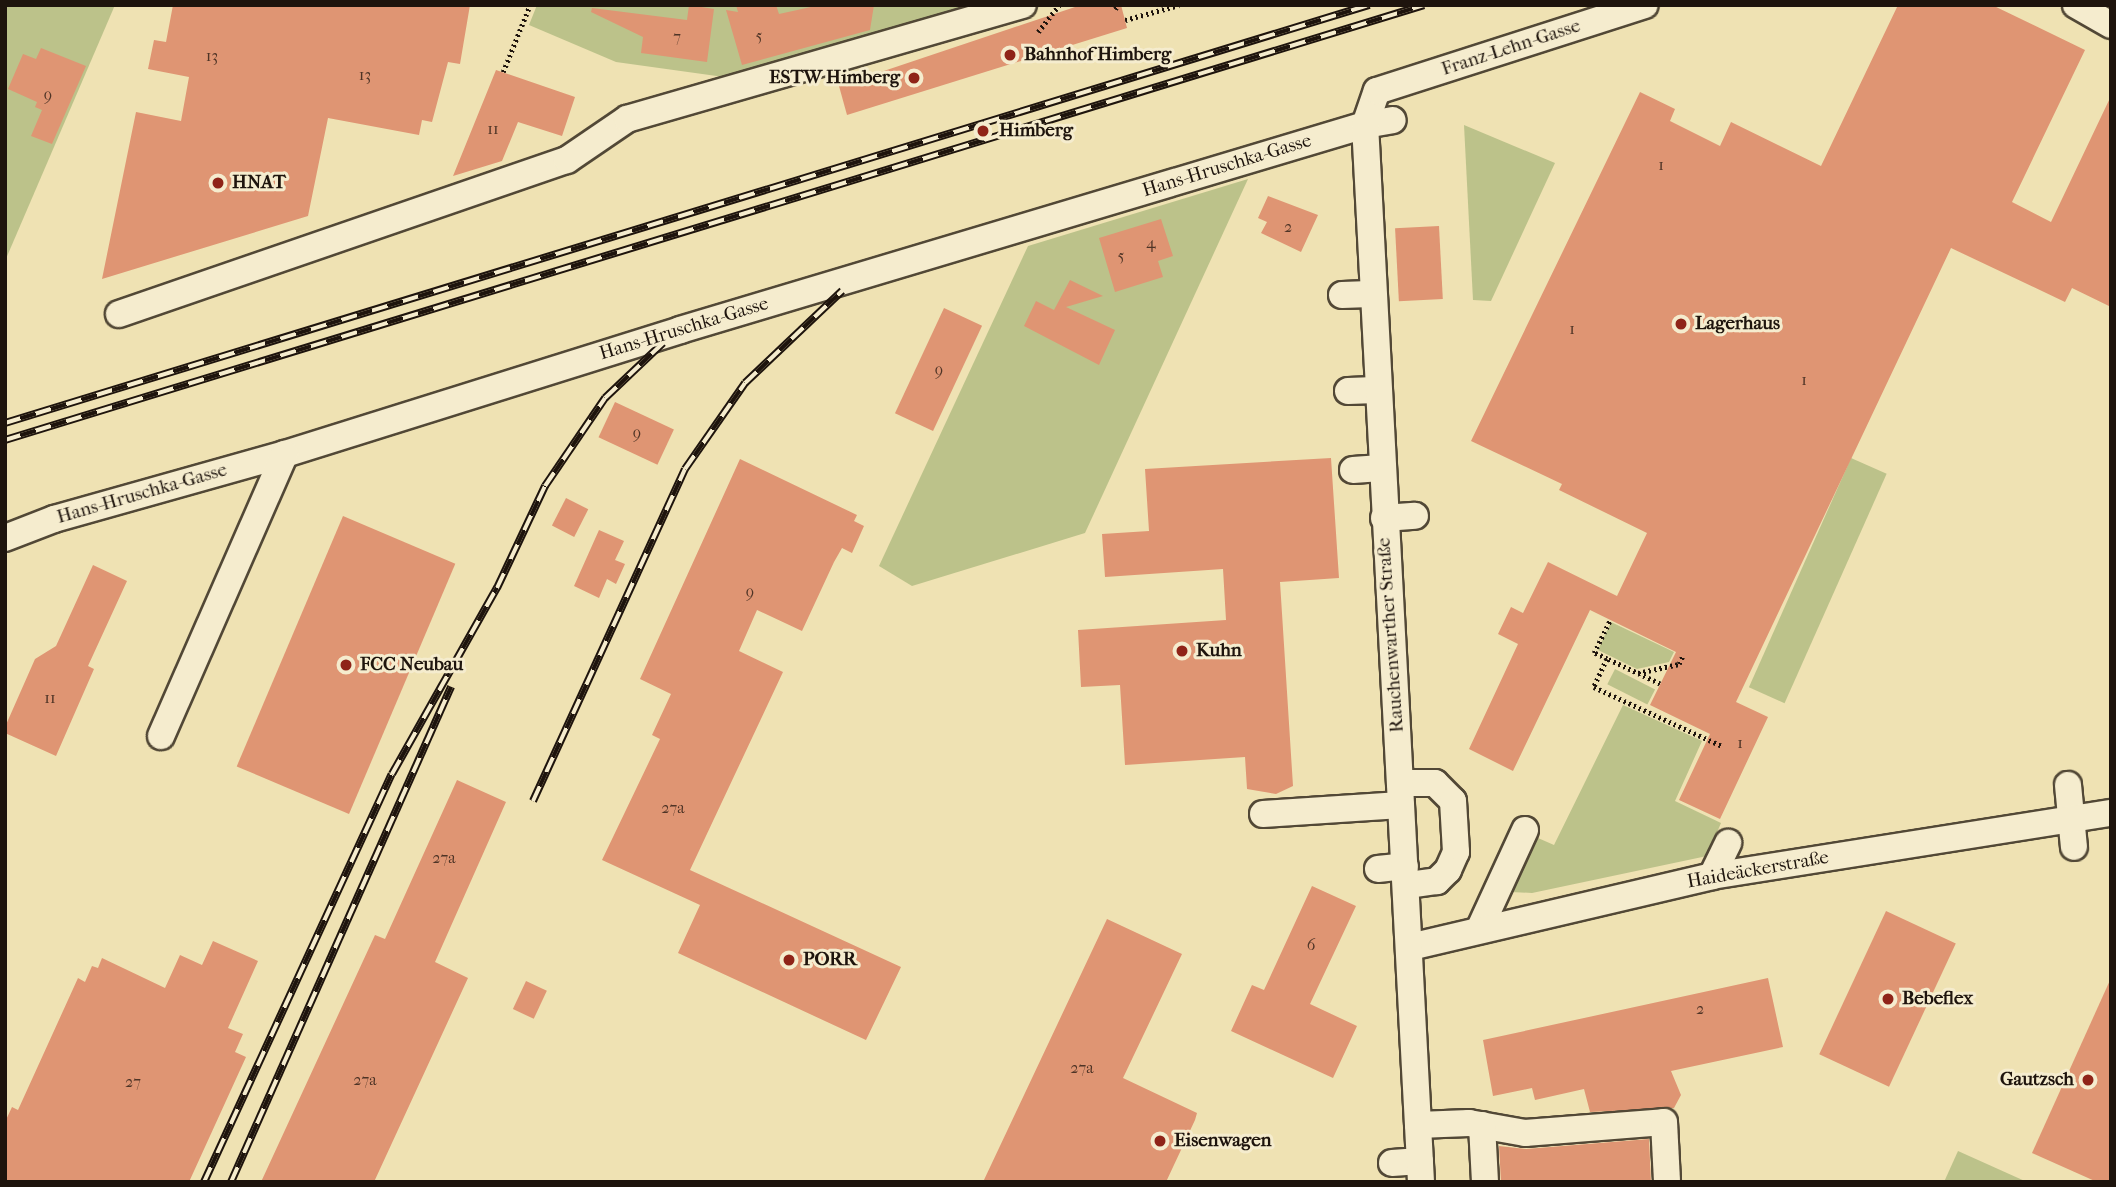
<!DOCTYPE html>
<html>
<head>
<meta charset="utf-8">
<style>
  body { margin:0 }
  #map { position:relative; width:2116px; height:1187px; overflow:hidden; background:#efe2b3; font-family:"IM FELL French Canon",serif }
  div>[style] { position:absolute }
  .green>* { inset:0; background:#bcc28a; transform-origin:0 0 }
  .building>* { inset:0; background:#df9573; transform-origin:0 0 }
  .path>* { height:4.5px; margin-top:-2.25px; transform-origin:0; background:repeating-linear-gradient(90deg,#1e140d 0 2px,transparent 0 5.5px) }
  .roads { filter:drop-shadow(2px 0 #524836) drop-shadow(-2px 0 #524836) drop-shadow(0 2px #524836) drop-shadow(0 -2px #524836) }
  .minor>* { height:26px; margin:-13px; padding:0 13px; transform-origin:13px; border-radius:13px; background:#f5ecce }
  .rail>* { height:8px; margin-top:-4px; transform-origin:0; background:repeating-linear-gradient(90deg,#f5ecce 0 16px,#1e140d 0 32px); box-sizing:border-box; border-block:2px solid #1e140d }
  .dots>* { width:19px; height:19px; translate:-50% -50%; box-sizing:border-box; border:4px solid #f5ecce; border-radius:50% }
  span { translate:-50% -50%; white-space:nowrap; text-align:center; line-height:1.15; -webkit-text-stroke:6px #f5ecce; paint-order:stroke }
  .number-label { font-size:16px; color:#4e3426 }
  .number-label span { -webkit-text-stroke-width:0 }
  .street-label { font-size:19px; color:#1e140d }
  .poi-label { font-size:19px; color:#1e140d; font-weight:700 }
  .left { translate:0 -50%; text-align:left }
  .right { translate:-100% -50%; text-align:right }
  .frame { position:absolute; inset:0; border:7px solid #1e140d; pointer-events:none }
</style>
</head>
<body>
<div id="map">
  <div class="green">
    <div style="clip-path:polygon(5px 5px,115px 5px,5px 261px)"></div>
    <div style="clip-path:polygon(537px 5px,979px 5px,731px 78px,616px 62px,529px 25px)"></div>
    <div style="clip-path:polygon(1464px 125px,1555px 163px,1491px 301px,1473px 300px)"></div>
    <div style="clip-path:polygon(1248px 179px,1085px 533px,912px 586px,879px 566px,1028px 246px)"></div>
    <div style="left:1851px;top:458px;width:39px;height:251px;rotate:24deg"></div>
    <div style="clip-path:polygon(1611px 622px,1674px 652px,1669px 662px,1637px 669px,1598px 650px)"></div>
    <div style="left:1615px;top:669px;width:45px;height:17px;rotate:27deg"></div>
    <div style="clip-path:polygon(1623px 705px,1702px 741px,1675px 801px,1721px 823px,1707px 856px,1532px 893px,1511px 892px,1538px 838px,1554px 845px)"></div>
    <div style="clip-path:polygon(1958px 1151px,2027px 1182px,1944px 1182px)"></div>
  </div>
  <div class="building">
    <div style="clip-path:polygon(173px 5px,470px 5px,460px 64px,448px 62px,432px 122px,422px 120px,419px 135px,328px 118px,308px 216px,102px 279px,136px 112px,181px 121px,189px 77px,148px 69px,154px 40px,166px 42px)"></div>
    <div style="clip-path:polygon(689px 5px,714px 9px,707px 62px,641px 53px,643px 37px,591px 12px,592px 8px,687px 20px)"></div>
    <div style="clip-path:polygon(736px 5px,776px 5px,779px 14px,820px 5px,874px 5px,870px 30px,742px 65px,726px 10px,738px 12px)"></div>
    <div style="clip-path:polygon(1081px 5px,1121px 5px,1127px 28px,847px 115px,839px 86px)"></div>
    <div style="clip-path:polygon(1898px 5px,1992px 5px,2085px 50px,2012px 202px,2051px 222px,2111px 96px,2111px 307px,2072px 288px,2065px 302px,1951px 248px,1736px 702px,1768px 717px,1720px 819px,1679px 800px,1710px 734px,1650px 705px,1676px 652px,1590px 610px,1513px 771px,1469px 749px,1518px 644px,1498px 634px,1511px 607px,1523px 613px,1548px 562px,1617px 596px,1647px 533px,1559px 490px,1562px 484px,1471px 441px,1640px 92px,1675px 109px,1670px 121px,1720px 146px,1731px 122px,1821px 166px)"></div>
    <div style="clip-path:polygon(41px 48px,86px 66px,52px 144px,31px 136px,42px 110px,35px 107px,37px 102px,8px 89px,23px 54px,36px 59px)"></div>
    <div style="clip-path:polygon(496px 70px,575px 97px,562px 136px,518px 122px,502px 161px,453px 176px)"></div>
    <div style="clip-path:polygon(1268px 196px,1318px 215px,1301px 252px,1261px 233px,1267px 222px,1258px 218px)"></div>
    <div style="clip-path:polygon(1161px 219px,1173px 256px,1158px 261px,1163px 277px,1115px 292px,1099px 238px)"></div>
    <div style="left:1439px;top:226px;width:73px;height:44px;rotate:87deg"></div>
    <div style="clip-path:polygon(1070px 280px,1103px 296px,1066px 307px,1115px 330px,1099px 365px,1024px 326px,1036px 301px,1054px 310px)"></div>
    <div style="left:944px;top:308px;width:42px;height:116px;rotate:25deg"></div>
    <div style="left:615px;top:402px;width:65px;height:39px;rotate:25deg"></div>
    <div style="clip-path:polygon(1331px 458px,1339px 578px,1280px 582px,1293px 786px,1276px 794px,1247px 789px,1245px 757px,1125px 765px,1120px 685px,1081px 687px,1078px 630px,1226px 620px,1223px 569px,1105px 577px,1102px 534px,1149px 531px,1145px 469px)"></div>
    <div style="clip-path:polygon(740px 459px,857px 515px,854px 521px,864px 526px,852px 553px,842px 548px,834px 562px,802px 631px,757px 610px,739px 651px,783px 672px,690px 870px,901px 967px,866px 1040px,678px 953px,700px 905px,602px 860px,660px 739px,652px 735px,671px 694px,640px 679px)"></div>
    <div style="left:566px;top:498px;width:25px;height:31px;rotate:27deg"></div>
    <div style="left:343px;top:516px;width:122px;height:272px;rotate:23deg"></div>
    <div style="clip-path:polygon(599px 530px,624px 541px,615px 560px,625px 564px,616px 584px,607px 579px,599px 598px,574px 586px)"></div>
    <div style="clip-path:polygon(93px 565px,127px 581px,88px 666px,94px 669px,56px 756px,5px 733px,5px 727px,35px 659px,56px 646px)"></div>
    <div style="clip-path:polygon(457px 780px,506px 802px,435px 962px,468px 978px,374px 1182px,261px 1182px,375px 935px,385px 939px)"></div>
    <div style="clip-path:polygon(1312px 886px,1356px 906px,1310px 1004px,1357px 1026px,1333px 1078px,1231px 1031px,1252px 985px,1264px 990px)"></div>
    <div style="left:1886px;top:911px;width:77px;height:158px;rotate:25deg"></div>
    <div style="clip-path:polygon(1107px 919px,1182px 954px,1123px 1078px,1197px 1113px,1195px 1120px,1166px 1182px,983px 1182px)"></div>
    <div style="clip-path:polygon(213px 941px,258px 961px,228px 1028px,243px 1034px,235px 1052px,246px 1057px,189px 1182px,5px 1182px,5px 1122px,12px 1107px,18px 1110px,78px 978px,85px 982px,92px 966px,98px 968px,102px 958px,165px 988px,180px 955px,202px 965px)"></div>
    <div style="clip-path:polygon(1768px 978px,1783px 1047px,1671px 1071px,1681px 1095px,1674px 1108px,1590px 1112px,1584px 1089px,1535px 1100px,1532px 1088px,1493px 1096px,1483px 1040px)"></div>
    <div style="clip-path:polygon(2111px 978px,2111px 1182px,2097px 1182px,2032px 1153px)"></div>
    <div style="left:526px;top:981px;width:23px;height:31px;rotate:25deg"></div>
    <div style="clip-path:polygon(1649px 1139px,1651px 1182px,1501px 1182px,1499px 1146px,1526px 1149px)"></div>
  </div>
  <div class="path">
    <div style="left:1115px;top:9px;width:5px;rotate:-53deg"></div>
    <div style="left:1125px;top:20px;width:56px;rotate:-15.5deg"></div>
    <div style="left:1038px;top:32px;width:34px;rotate:-52deg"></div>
    <div style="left:503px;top:72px;width:72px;rotate:-68.1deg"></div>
    <div style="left:1607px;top:659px;width:14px;rotate:-155deg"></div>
    <div style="left:1594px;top:653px;width:37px;rotate:-64deg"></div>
    <div style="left:1638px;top:673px;width:42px;rotate:-12.4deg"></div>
    <div style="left:1679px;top:664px;width:10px;rotate:-66deg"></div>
    <div style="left:1660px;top:684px;width:59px;rotate:-154.7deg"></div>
    <div style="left:1607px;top:659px;width:31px;rotate:115deg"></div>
    <div style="left:1594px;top:687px;width:141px;rotate:24.7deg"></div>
  </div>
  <div class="roads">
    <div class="minor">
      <div style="left:2076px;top:5px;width:40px;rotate:29.7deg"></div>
      <div style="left:1342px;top:295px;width:28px;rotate:-2deg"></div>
      <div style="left:119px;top:314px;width:474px;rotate:-19deg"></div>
      <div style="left:567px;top:160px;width:73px;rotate:-34.3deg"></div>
      <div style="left:627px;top:119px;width:412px;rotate:-16.1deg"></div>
      <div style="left:1348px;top:391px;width:28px;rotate:-2deg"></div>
      <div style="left:1353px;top:470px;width:28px;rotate:-4deg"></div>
      <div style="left:1384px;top:518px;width:31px;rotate:-4deg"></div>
      <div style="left:5px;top:538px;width:53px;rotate:-21.2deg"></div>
      <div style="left:54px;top:519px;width:240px;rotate:-15.7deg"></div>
      <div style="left:285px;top:454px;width:414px;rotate:-17.4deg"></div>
      <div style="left:680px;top:330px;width:715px;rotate:-16.66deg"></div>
      <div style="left:1365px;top:125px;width:28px;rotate:-10deg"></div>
      <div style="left:161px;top:736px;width:308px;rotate:-66.3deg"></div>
      <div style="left:1400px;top:783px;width:35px"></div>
      <div style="left:1435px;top:783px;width:25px;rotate:45deg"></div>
      <div style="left:1453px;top:801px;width:51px;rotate:86.6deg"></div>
      <div style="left:1456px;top:852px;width:20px;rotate:114deg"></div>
      <div style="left:1448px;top:870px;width:16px;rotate:135deg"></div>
      <div style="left:1437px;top:881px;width:30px;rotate:172deg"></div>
      <div style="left:2068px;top:785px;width:62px;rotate:84.5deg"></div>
      <div style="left:1263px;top:814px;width:138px;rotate:-3.7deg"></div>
      <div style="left:1378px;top:869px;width:27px;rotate:-6deg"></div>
      <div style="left:1712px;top:876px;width:37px;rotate:-64deg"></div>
      <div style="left:1479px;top:930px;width:110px;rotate:-65.3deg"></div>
      <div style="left:1410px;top:947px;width:310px;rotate:-13.2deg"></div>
      <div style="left:1712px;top:876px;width:404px;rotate:-9deg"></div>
      <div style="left:1418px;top:1125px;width:51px;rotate:-2.2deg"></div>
      <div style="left:1469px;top:1123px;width:57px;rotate:10.1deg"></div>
      <div style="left:1525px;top:1133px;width:139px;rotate:-4.5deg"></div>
      <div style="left:1664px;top:1122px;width:60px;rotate:87.1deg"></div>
      <div style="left:1482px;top:1125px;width:57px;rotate:87deg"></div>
      <div style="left:1392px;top:1163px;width:28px;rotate:-4deg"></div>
      <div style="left:1421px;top:1182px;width:1058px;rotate:-93.03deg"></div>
      <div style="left:1365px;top:125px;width:36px;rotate:-71deg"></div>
      <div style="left:1377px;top:91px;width:281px;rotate:-17.8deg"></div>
    </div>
  </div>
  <div class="rail">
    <div style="left:5px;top:423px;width:1427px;rotate:-17.04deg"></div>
    <div style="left:5px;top:440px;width:1484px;rotate:-17.04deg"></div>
    <div style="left:533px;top:801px;width:365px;rotate:-65.4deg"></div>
    <div style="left:685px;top:469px;width:105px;rotate:-55.1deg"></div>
    <div style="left:745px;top:383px;width:134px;rotate:-43.5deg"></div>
    <div style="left:204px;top:1182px;width:449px;rotate:-65.3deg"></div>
    <div style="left:392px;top:774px;width:214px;rotate:-60.6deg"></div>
    <div style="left:497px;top:588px;width:113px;rotate:-64.8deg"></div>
    <div style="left:545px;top:486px;width:107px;rotate:-55.7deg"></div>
    <div style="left:605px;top:398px;width:80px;rotate:-43.5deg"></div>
    <div style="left:231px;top:1182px;width:542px;rotate:-66.04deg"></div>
  </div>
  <div class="dots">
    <div style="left:1010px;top:55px;background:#8f2418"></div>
    <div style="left:914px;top:78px;background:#8f2418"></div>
    <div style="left:983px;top:131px;background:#8f2418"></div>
    <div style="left:218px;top:183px;background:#8f2418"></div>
    <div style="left:1681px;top:324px;background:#8f2418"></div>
    <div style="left:1182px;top:651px;background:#8f2418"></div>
    <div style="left:346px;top:665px;background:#8f2418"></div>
    <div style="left:789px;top:960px;background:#8f2418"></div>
    <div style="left:1888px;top:999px;background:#8f2418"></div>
    <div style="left:2088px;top:1080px;background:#8f2418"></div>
    <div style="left:1160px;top:1141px;background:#8f2418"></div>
  </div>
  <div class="number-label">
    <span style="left:759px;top:36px">5</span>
    <span style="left:677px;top:37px">7</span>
    <span style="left:212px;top:56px">13</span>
    <span style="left:365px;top:75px">13</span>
    <span style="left:48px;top:95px">9</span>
    <span style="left:493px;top:129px">11</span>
    <span style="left:1661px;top:165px">1</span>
    <span style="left:1288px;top:227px">2</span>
    <span style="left:1151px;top:243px">4</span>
    <span style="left:1121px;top:256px">5</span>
    <span style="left:1572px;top:329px">1</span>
    <span style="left:939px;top:370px">9</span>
    <span style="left:1804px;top:380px">1</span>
    <span style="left:637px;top:433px">9</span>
    <span style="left:750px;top:592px">9</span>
    <span style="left:50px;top:698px">11</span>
    <span style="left:1740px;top:743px">1</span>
    <span style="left:673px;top:808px">27a</span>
    <span style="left:444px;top:858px">27a</span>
    <span style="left:1311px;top:945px">6</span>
    <span style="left:1700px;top:1009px">2</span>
    <span style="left:1082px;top:1068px">27a</span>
    <span style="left:365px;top:1080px">27a</span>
    <span style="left:133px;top:1082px">27</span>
  </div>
  <div class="street-label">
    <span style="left:1511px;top:48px;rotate:-18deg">Franz-Lehn-Gasse</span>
    <span style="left:1227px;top:166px;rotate:-17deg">Hans-Hruschka-Gasse</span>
    <span style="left:684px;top:329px;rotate:-17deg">Hans-Hruschka-Gasse</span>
    <span style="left:142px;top:494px;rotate:-16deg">Hans-Hruschka-Gasse</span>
    <span style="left:1391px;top:635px;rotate:-94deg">Rauchenwarther Straße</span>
    <span style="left:1758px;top:870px;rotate:-10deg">Haideäckerstraße</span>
  </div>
  <div class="poi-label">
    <span class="left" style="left:1024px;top:55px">Bahnhof Himberg</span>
    <span class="right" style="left:900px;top:78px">ESTW Himberg</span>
    <span class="left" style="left:999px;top:131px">Himberg</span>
    <span class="left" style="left:232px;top:183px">HNAT</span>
    <span class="left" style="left:1695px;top:324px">Lagerhaus</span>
    <span class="left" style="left:1196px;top:651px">Kuhn</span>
    <span class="left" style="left:360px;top:665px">FCC Neubau</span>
    <span class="left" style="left:803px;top:960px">PORR</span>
    <span class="left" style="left:1902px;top:999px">Bebeflex</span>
    <span class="right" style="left:2074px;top:1080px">Gautzsch</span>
    <span class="left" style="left:1174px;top:1141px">Eisenwagen</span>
  </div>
  <div class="frame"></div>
</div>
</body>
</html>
